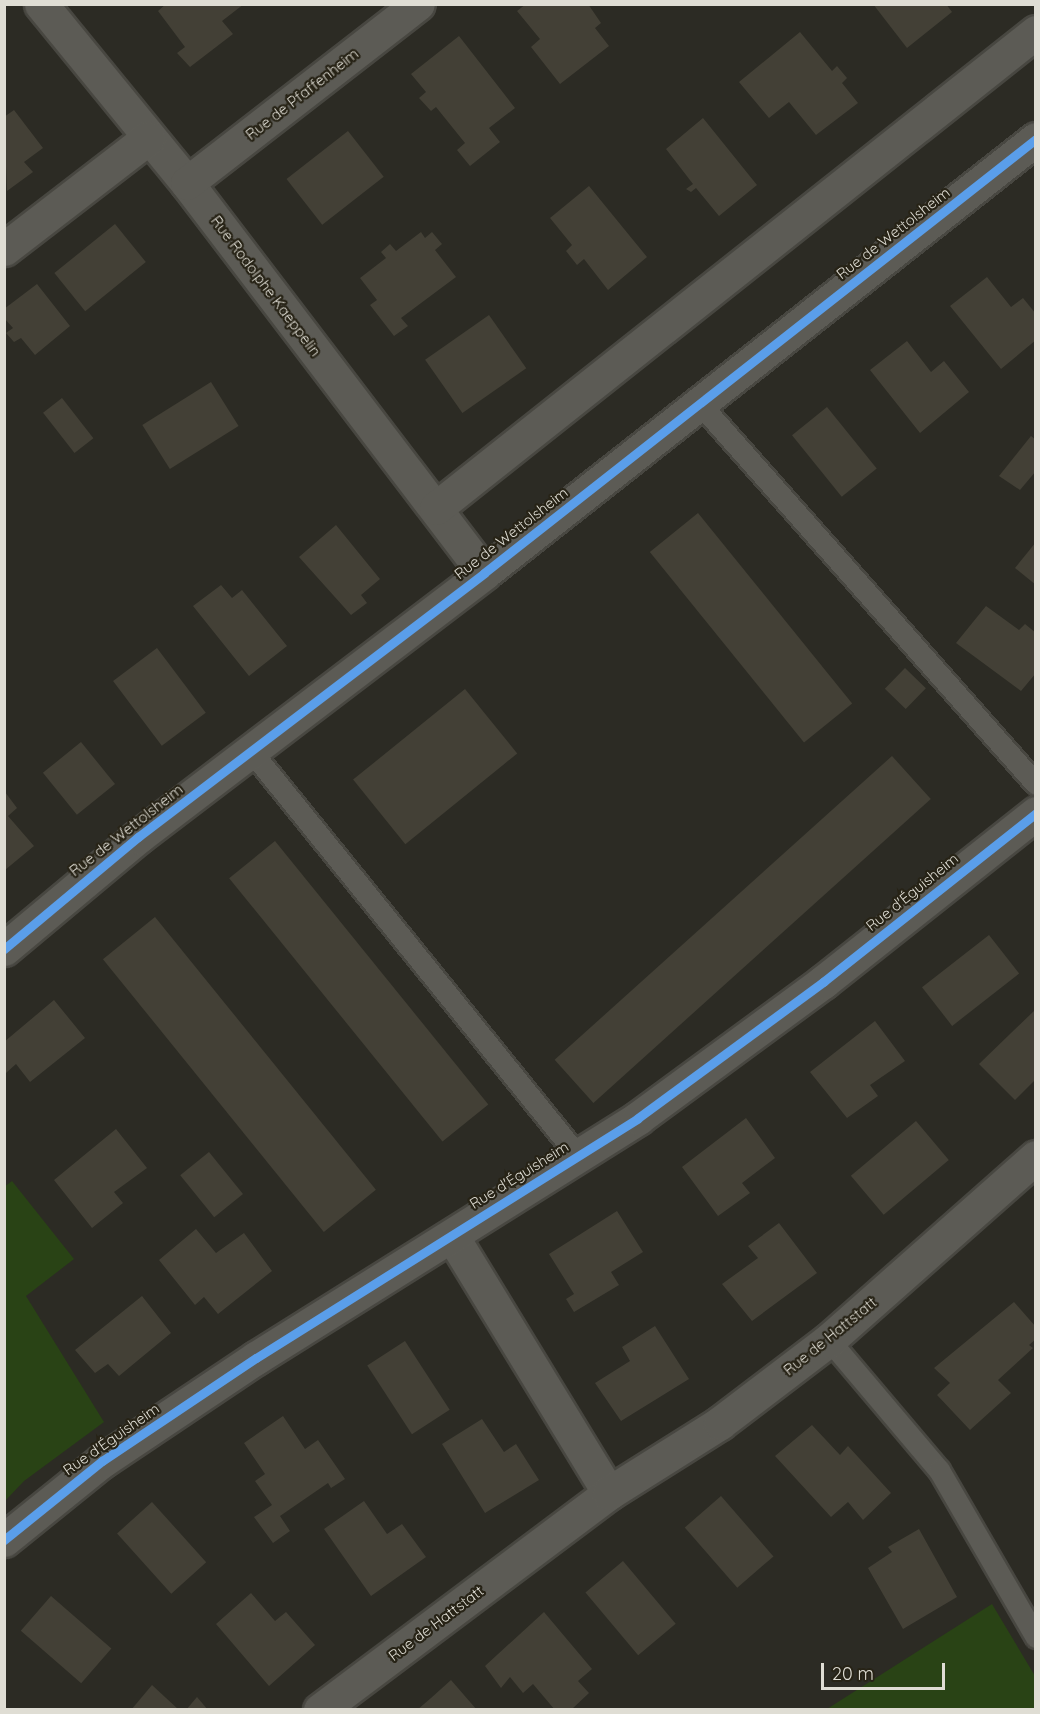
<!DOCTYPE html>
<html>
<head>
<meta charset="utf-8">
<style>
  body { margin:0 }
  #map { position:relative; width:1040px; height:1714px; overflow:hidden; background:#2c2b24; font-family:Quicksand,sans-serif }
  div>[style] { position:absolute }
  .green>* { inset:0; background:#294315 }
  .building>* { inset:0; background:#434036; transform-origin:0 0 }
  .roads { filter:drop-shadow(2px 0 #484741) drop-shadow(-2px 0 #484741) drop-shadow(0 2px #484741) drop-shadow(0 -2px #484741) }
  .service>* { height:21px; margin:-10.5px; padding:0 10.5px; transform-origin:10.5px; border-radius:10.5px; background:#5c5b55 }
  .minor>* { height:33px; margin:-16.5px; padding:0 16.5px; transform-origin:16.5px; border-radius:16.5px; background:#5c5b55 }
  .cycleway>* { height:9px; margin:-4.5px; padding:0 4.5px; transform-origin:4.5px; border-radius:4.5px; background:#5a9eea }
  span { translate:-50% -50%; white-space:nowrap; text-align:center; line-height:1.15; -webkit-text-stroke:4.5px #272316; paint-order:stroke }
  .street-label { font-size:15px; color:#dfddd4 }
  .frame { position:absolute; inset:0; border:6px solid #dfddd4; pointer-events:none }
  .scale { position:absolute; left:821px; top:1663px; width:124px; height:27px; box-sizing:border-box; border:3px solid #dfddd4; border-top:0; padding-left:8px; font-size:18px; line-height:21px; white-space:nowrap; color:#dfddd4; -webkit-text-stroke:4px #272316; paint-order:stroke }
</style>
</head>
<body>
<div id="map">
  <div class="green">
    <div style="clip-path:polygon(12px 1181px,74px 1259px,26px 1296px,104px 1422px,24px 1481px,5px 1501px,4px 1187px)"></div>
    <div style="clip-path:polygon(992px 1604px,1035px 1676px,1035px 1709px,827px 1709px)"></div>
  </div>
  <div class="building">
    <div style="clip-path:polygon(166px 4px,244px 4px,222px 21px,233px 34px,190px 67px,177px 53px,185px 47px,158px 11px)"></div>
    <div style="clip-path:polygon(526px 4px,588px 4px,601px 23px,595px 28px,609px 46px,560px 84px,531px 47px,540px 39px,517px 11px)"></div>
    <div style="clip-path:polygon(873px 4px,946px 4px,952px 12px,907px 48px)"></div>
    <div style="clip-path:polygon(800px 32px,832px 71px,837px 66px,847px 78px,842px 83px,858px 103px,816px 135px,789px 102px,769px 118px,739px 82px)"></div>
    <div style="clip-path:polygon(459px 36px,515px 108px,489px 128px,500px 142px,470px 166px,457px 150px,465px 143px,436px 107px,431px 111px,419px 98px,426px 92px,411px 74px)"></div>
    <div style="clip-path:polygon(14px 110px,43px 148px,24px 162px,33px 172px,7px 191px,4px 117px)"></div>
    <div style="clip-path:polygon(703px 118px,757px 185px,719px 216px,696px 188px,691px 192px,686px 189px,693px 184px,666px 149px)"></div>
    <div style="left:348px;top:131px;width:58px;height:78px;rotate:52deg"></div>
    <div style="clip-path:polygon(589px 186px,647px 257px,608px 290px,584px 259px,577px 265px,566px 251px,572px 245px,550px 218px)"></div>
    <div style="left:115px;top:224px;width:49px;height:78px;rotate:51deg"></div>
    <div style="clip-path:polygon(421px 232px,425px 238px,432px 232px,442px 244px,435px 250px,456px 277px,401px 318px,408px 326px,394px 336px,370px 305px,377px 300px,360px 278px,386px 258px,381px 252px,390px 244px,396px 251px)"></div>
    <div style="clip-path:polygon(987px 277px,1011px 307px,1023px 298px,1036px 314px,1036px 340px,1001px 369px,950px 306px)"></div>
    <div style="clip-path:polygon(37px 284px,70px 326px,35px 355px,21px 338px,14px 342px,6px 333px,13px 328px,4px 318px,4px 309px)"></div>
    <div style="left:489px;top:315px;width:65px;height:78px;rotate:55deg"></div>
    <div style="clip-path:polygon(907px 341px,931px 372px,944px 361px,969px 392px,920px 433px,870px 370px)"></div>
    <div style="left:211px;top:382px;width:52px;height:81px;rotate:58deg"></div>
    <div style="left:62px;top:398px;width:51px;height:24px;rotate:52deg"></div>
    <div style="left:827px;top:407px;width:79px;height:45px;rotate:51deg"></div>
    <div style="clip-path:polygon(1031px 436px,1036px 440px,1036px 471px,1020px 490px,999px 476px)"></div>
    <div style="left:698px;top:513px;width:245px;height:62px;rotate:51deg"></div>
    <div style="clip-path:polygon(336px 525px,380px 579px,361px 595px,367px 603px,351px 615px,299px 557px)"></div>
    <div style="clip-path:polygon(1036px 542px,1036px 585px,1015px 568px)"></div>
    <div style="clip-path:polygon(221px 585px,232px 598px,242px 590px,287px 646px,249px 676px,193px 606px)"></div>
    <div style="clip-path:polygon(986px 606px,1019px 630px,1025px 624px,1036px 633px,1036px 673px,1021px 691px,956px 643px)"></div>
    <div style="left:157px;top:648px;width:81px;height:55px;rotate:53deg"></div>
    <div style="left:905px;top:668px;width:29px;height:29px;rotate:44deg"></div>
    <div style="left:465px;top:689px;width:83px;height:144px;rotate:51deg"></div>
    <div style="left:81px;top:742px;width:54px;height:49px;rotate:51deg"></div>
    <div style="left:892px;top:756px;width:58px;height:454px;rotate:48deg"></div>
    <div style="clip-path:polygon(5px 792px,17px 808px,8px 816px,34px 846px,5px 870px)"></div>
    <div style="left:275px;top:841px;width:339px;height:59px;rotate:51deg"></div>
    <div style="left:155px;top:917px;width:351px;height:67px;rotate:51deg"></div>
    <div style="left:989px;top:935px;width:49px;height:85px;rotate:52deg"></div>
    <div style="clip-path:polygon(54px 1000px,85px 1038px,30px 1082px,16px 1064px,6px 1073px,4px 1042px)"></div>
    <div style="clip-path:polygon(1036px 1009px,1036px 1079px,1015px 1100px,979px 1064px)"></div>
    <div style="clip-path:polygon(875px 1021px,905px 1061px,870px 1085px,878px 1096px,847px 1118px,810px 1072px)"></div>
    <div style="clip-path:polygon(746px 1118px,775px 1158px,742px 1183px,750px 1193px,718px 1216px,682px 1167px)"></div>
    <div style="left:916px;top:1121px;width:51px;height:85px;rotate:50deg"></div>
    <div style="clip-path:polygon(116px 1129px,147px 1168px,114px 1192px,123px 1203px,92px 1228px,54px 1180px)"></div>
    <div style="left:209px;top:1152px;width:54px;height:37px;rotate:51deg"></div>
    <div style="clip-path:polygon(617px 1211px,643px 1252px,611px 1272px,619px 1285px,574px 1312px,566px 1299px,574px 1294px,549px 1254px)"></div>
    <div style="clip-path:polygon(779px 1223px,817px 1273px,752px 1321px,722px 1284px,758px 1258px,748px 1246px)"></div>
    <div style="clip-path:polygon(196px 1229px,216px 1253px,244px 1233px,272px 1271px,218px 1314px,204px 1297px,195px 1305px,159px 1260px)"></div>
    <div style="clip-path:polygon(142px 1296px,171px 1333px,119px 1376px,108px 1364px,95px 1373px,75px 1350px)"></div>
    <div style="clip-path:polygon(1014px 1302px,1036px 1327px,1036px 1339px,1029px 1345px,1033px 1348px,998px 1380px,1011px 1393px,970px 1430px,937px 1395px,950px 1383px,934px 1368px)"></div>
    <div style="clip-path:polygon(655px 1326px,689px 1379px,621px 1421px,595px 1383px,630px 1361px,622px 1347px)"></div>
    <div style="left:405px;top:1341px;width:82px;height:45px;rotate:57deg"></div>
    <div style="clip-path:polygon(283px 1416px,305px 1449px,318px 1440px,345px 1479px,331px 1488px,328px 1483px,280px 1516px,290px 1531px,273px 1543px,254px 1517px,272px 1505px,255px 1481px,265px 1474px,244px 1443px)"></div>
    <div style="clip-path:polygon(482px 1419px,504px 1452px,516px 1444px,539px 1480px,485px 1513px,442px 1444px)"></div>
    <div style="clip-path:polygon(812px 1425px,840px 1455px,848px 1446px,891px 1493px,863px 1520px,848px 1502px,831px 1517px,775px 1456px)"></div>
    <div style="left:721px;top:1496px;width:80px;height:48px;rotate:49deg"></div>
    <div style="clip-path:polygon(364px 1501px,387px 1534px,402px 1524px,426px 1557px,371px 1596px,324px 1529px)"></div>
    <div style="left:152px;top:1502px;width:81px;height:47px;rotate:48deg"></div>
    <div style="clip-path:polygon(919px 1529px,957px 1597px,903px 1629px,868px 1568px,892px 1552px,888px 1547px)"></div>
    <div style="left:623px;top:1561px;width:82px;height:49px;rotate:50deg"></div>
    <div style="clip-path:polygon(251px 1593px,275px 1621px,286px 1612px,315px 1645px,269px 1686px,216px 1624px)"></div>
    <div style="left:51px;top:1596px;width:80px;height:46px;rotate:41deg"></div>
    <div style="clip-path:polygon(544px 1612px,592px 1669px,578px 1681px,589px 1693px,571px 1710px,555px 1710px,533px 1684px,523px 1693px,510px 1677px,501px 1688px,485px 1666px)"></div>
    <div style="clip-path:polygon(451px 1680px,477px 1710px,417px 1710px,431px 1698px)"></div>
    <div style="clip-path:polygon(152px 1685px,179px 1710px,131px 1710px)"></div>
    <div style="clip-path:polygon(197px 1697px,208px 1710px,186px 1710px)"></div>
  </div>
  <div class="roads">
    <div class="service">
      <div style="left:700px;top:404px;width:507px;rotate:48.52deg"></div>
      <div style="left:251px;top:751px;width:521px;rotate:51.08deg"></div>
      <div style="left:829px;top:1340px;width:170px;rotate:49.8deg"></div>
      <div style="left:939px;top:1470px;width:193px;rotate:59.9deg"></div>
    </div>
    <div class="minor">
      <div style="left:41px;top:4px;width:231px;rotate:50.8deg"></div>
      <div style="left:187px;top:183px;width:490px;rotate:52.7deg"></div>
      <div style="left:187px;top:183px;width:292px;rotate:-37.8deg"></div>
      <div style="left:4px;top:249px;width:182px;rotate:-37.6deg"></div>
      <div style="left:436px;top:508px;width:766px;rotate:-38.43deg"></div>
      <div style="left:4px;top:949px;width:175px;rotate:-39.9deg"></div>
      <div style="left:138px;top:837px;width:435px;rotate:-37.3deg"></div>
      <div style="left:484px;top:573px;width:702px;rotate:-38.18deg"></div>
      <div style="left:452px;top:1236px;width:301px;rotate:58.6deg"></div>
      <div style="left:4px;top:1540px;width:126px;rotate:-38.9deg"></div>
      <div style="left:102px;top:1461px;width:185px;rotate:-33.8deg"></div>
      <div style="left:256px;top:1358px;width:451px;rotate:-32.1deg"></div>
      <div style="left:638px;top:1118px;width:230px;rotate:-36.3deg"></div>
      <div style="left:823px;top:982px;width:272px;rotate:-38.4deg"></div>
      <div style="left:320px;top:1710px;width:361px;rotate:-36.9deg"></div>
      <div style="left:609px;top:1493px;width:131px;rotate:-32.2deg"></div>
      <div style="left:720px;top:1423px;width:137px;rotate:-37.3deg"></div>
      <div style="left:829px;top:1340px;width:276px;rotate:-41.5deg"></div>
    </div>
  </div>
  <div class="cycleway">
    <div style="left:4px;top:949px;width:175px;rotate:-39.9deg"></div>
    <div style="left:138px;top:837px;width:435px;rotate:-37.3deg"></div>
    <div style="left:484px;top:573px;width:702px;rotate:-38.18deg"></div>
    <div style="left:4px;top:1540px;width:126px;rotate:-38.9deg"></div>
    <div style="left:102px;top:1461px;width:185px;rotate:-33.8deg"></div>
    <div style="left:256px;top:1358px;width:451px;rotate:-32.1deg"></div>
    <div style="left:638px;top:1118px;width:230px;rotate:-36.3deg"></div>
    <div style="left:823px;top:982px;width:272px;rotate:-38.4deg"></div>
  </div>
  <div class="street-label">
    <span style="left:302px;top:94px;rotate:-38deg">Rue de Pfaffenheim</span>
    <span style="left:893px;top:233px;rotate:-38deg">Rue de Wettolsheim</span>
    <span style="left:266px;top:286px;rotate:53deg">Rue Rodolphe Kaeppelin</span>
    <span style="left:511px;top:533px;rotate:-38deg">Rue de Wettolsheim</span>
    <span style="left:126px;top:830px;rotate:-38deg">Rue de Wettolsheim</span>
    <span style="left:912px;top:892px;rotate:-39deg">Rue d'Éguisheim</span>
    <span style="left:519px;top:1175px;rotate:-32deg">Rue d'Éguisheim</span>
    <span style="left:830px;top:1336px;rotate:-39deg">Rue de Hattstatt</span>
    <span style="left:111px;top:1439px;rotate:-35deg">Rue d'Éguisheim</span>
    <span style="left:436px;top:1623px;rotate:-37deg">Rue de Hattstatt</span>
  </div>
  <div class="frame"></div>
  <div class="scale">20 m</div>
</div>
</body>
</html>
